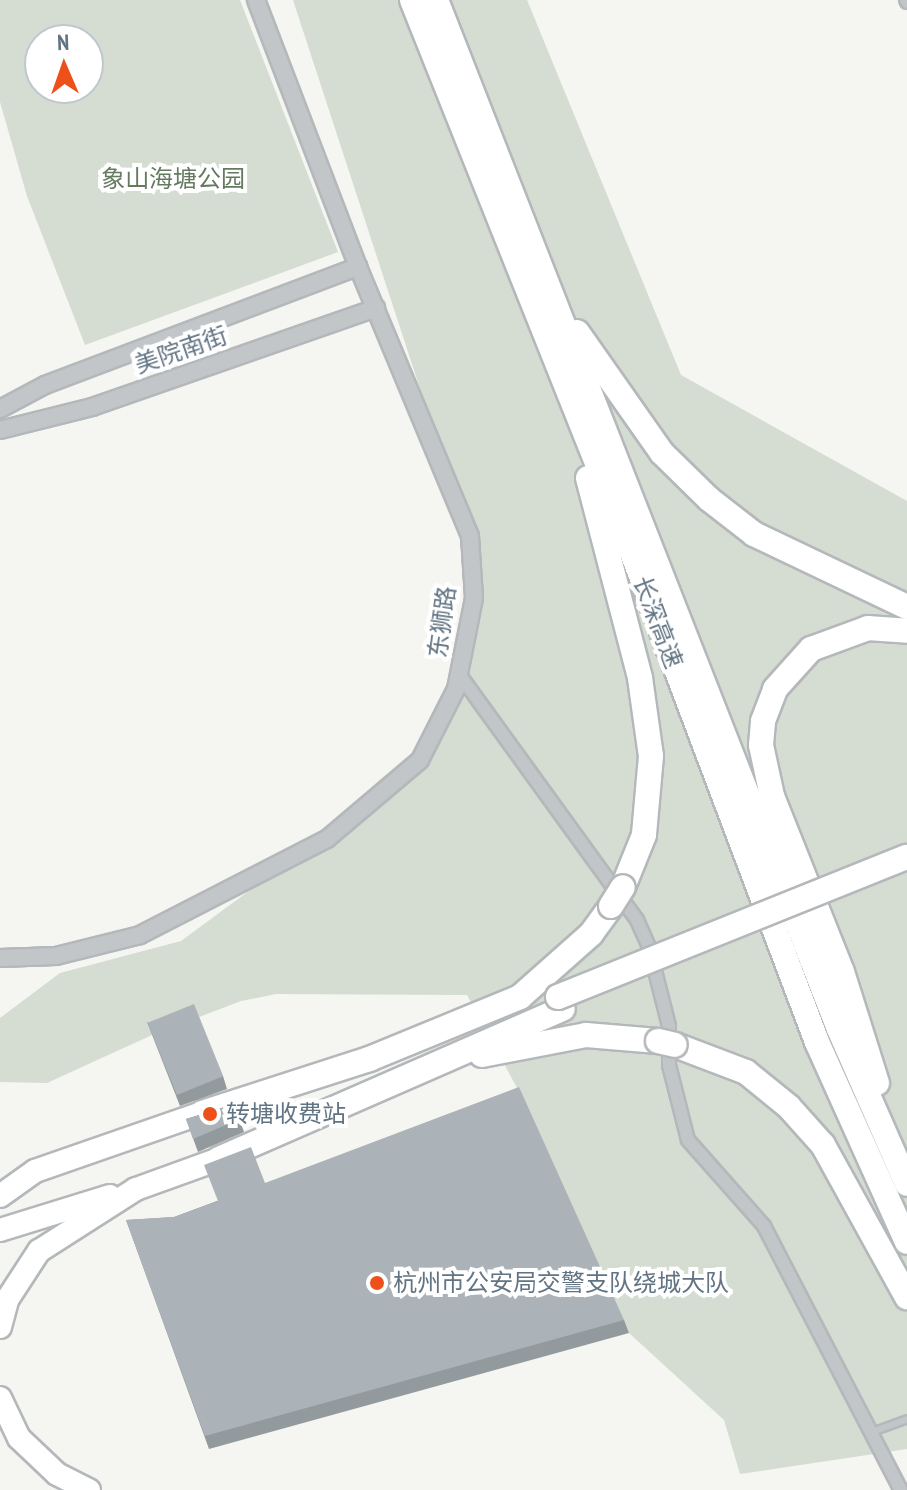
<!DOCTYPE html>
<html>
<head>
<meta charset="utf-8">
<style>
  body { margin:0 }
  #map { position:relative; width:907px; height:1490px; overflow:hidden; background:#f5f5f1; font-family:"PT Sans Narrow","Noto Sans SC",sans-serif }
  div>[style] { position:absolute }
  .green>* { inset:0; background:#d5dcd1 }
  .roads { filter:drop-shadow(2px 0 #b4b8bb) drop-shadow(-2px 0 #b4b8bb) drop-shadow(0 2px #b4b8bb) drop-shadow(0 -2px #b4b8bb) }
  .service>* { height:6px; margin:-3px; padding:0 3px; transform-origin:3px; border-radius:3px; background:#c2c6c9 }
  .minor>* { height:12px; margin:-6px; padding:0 6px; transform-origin:6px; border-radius:6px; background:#c2c6c9 }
  .tertiary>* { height:16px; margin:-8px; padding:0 8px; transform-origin:8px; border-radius:8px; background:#c2c6c9 }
  .trunk>* { height:22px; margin:-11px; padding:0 11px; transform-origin:11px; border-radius:11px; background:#fff }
  .motorway>* { height:24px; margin:-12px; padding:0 12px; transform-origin:12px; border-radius:12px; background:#fff }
  .bridges { filter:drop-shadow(2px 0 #b4b8bb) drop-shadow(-2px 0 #b4b8bb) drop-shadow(0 2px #b4b8bb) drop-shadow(0 -2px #b4b8bb) }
  .motorway-bridge>* { height:24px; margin:-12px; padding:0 12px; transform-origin:12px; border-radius:12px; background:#fff }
  .wall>* { inset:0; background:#939a9e }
  .building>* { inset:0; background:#abb3b8; transform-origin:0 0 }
  .dots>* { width:22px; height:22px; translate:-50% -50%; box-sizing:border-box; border:4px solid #fff; border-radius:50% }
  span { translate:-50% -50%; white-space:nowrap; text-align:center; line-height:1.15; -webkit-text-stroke:8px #fff; paint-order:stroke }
  .park-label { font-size:24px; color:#667a61 }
  .street-label { font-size:24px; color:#627484 }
  .poi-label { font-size:24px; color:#627484 }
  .left { translate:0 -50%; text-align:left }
  .north { position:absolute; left:24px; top:24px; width:80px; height:80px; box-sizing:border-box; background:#fff; border:2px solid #c0c7ce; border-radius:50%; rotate:358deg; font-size:22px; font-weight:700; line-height:32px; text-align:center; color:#627484 }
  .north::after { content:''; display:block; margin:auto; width:28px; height:36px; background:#ed5119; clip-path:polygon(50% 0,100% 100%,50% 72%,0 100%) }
</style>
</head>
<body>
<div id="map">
  <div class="green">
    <div style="clip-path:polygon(evenodd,0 0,240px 0,338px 252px,85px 345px,27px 196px,0 102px,0 0,88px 40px,88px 88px,40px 88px,40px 40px,88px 40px)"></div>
    <div style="clip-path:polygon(293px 0,527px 0,681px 375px,907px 501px,907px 1449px,740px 1474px,724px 1420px,629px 1333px,523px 1099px,467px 995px,276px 994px,241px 1001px,152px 1035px,47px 1083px,0 1082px,0 1018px,60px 973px,181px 941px,303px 851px,420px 760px,459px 674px,474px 598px,460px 511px)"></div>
  </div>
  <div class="roads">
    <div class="service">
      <div style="left:872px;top:1432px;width:37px;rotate:-20deg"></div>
    </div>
    <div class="minor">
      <div style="left:906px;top:0;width:2px;rotate:63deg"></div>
      <div style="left:459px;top:674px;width:304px;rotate:54.1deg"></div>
      <div style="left:637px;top:920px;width:30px;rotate:66deg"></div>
      <div style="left:649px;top:947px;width:81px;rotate:75.8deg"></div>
      <div style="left:669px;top:1026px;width:39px;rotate:90deg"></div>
      <div style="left:669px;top:1065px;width:77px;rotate:75.8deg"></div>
      <div style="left:688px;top:1140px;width:115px;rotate:48.5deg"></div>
      <div style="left:764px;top:1226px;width:297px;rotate:62.6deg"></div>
    </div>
    <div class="tertiary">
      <div style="left:0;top:409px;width:51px;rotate:-28.1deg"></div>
      <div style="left:45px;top:385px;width:335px;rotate:-20.7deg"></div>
      <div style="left:0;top:430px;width:95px;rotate:-14deg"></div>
      <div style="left:92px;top:407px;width:301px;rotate:-19.2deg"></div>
      <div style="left:0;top:958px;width:56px;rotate:-2deg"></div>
      <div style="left:56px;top:956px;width:87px;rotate:-14deg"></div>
      <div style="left:140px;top:935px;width:210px;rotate:-27.2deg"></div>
      <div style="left:327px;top:839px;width:122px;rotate:-40.3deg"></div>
      <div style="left:420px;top:760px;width:80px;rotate:-63.1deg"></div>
      <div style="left:456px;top:689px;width:93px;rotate:-78.8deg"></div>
      <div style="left:474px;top:598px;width:62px;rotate:-93.7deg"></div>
      <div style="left:470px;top:536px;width:291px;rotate:-112.6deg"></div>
      <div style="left:358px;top:267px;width:286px;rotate:-110.9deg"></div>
    </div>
    <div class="trunk">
      <div style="left:0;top:1196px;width:43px;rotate:-35.5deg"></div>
      <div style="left:35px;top:1171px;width:177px;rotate:-19.2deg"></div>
      <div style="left:0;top:1230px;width:115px;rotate:-17.2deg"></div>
      <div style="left:0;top:1327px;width:28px;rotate:-75deg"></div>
      <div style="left:7px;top:1300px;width:59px;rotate:-56.9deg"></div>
      <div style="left:39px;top:1251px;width:115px;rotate:-32.6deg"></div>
      <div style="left:136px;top:1189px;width:88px;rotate:-19.9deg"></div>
      <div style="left:0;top:1398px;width:44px;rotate:64.6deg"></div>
      <div style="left:19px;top:1438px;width:52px;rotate:43.5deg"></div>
      <div style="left:57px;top:1474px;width:36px;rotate:27deg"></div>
    </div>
    <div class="motorway">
      <div style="left:412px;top:0;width:563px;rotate:68.22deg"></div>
      <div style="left:621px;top:523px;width:555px;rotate:69.31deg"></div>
      <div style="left:817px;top:1042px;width:219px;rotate:65.8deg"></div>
      <div style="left:436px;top:0;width:1105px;rotate:68.61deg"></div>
      <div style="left:839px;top:1029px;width:169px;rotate:66.3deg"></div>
      <div style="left:577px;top:332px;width:148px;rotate:54.9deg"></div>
      <div style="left:662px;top:453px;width:66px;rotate:44.4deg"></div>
      <div style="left:709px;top:499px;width:57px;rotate:37.9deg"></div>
      <div style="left:754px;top:534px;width:170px;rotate:25.5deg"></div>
      <div style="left:588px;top:478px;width:207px;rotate:75.4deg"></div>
      <div style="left:640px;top:678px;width:79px;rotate:82deg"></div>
      <div style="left:651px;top:756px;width:79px;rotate:95.1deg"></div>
      <div style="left:644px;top:835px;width:56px;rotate:112deg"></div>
      <div style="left:675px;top:1045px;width:76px;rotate:20.8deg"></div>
      <div style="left:746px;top:1072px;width:55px;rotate:39.1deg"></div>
      <div style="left:789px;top:1107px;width:51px;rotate:48.2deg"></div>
      <div style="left:823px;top:1145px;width:174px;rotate:61.1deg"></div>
      <div style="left:482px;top:1055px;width:106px;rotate:-10.9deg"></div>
      <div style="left:586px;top:1035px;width:72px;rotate:4.8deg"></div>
      <div style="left:877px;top:1083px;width:116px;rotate:-107.5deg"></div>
      <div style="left:842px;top:972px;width:189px;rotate:-111.7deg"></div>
      <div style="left:772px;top:796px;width:52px;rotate:-102.2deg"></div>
      <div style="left:761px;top:745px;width:24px;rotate:-85deg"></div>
      <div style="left:763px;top:721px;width:34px;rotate:-69deg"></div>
      <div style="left:775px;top:689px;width:54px;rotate:-48deg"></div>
      <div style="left:811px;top:649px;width:61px;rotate:-20.2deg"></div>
      <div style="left:868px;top:628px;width:39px;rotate:4deg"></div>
      <div style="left:202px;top:1113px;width:176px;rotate:-17.9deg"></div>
      <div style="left:369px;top:1059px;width:163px;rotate:-22.3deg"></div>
      <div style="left:520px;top:997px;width:95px;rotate:-41.6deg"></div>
      <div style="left:591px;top:934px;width:34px;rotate:-54deg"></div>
      <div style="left:219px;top:1159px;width:375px;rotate:-23.6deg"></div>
    </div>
  </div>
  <div class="bridges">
    <div class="motorway-bridge">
      <div style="left:611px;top:906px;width:22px;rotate:-58deg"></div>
      <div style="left:558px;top:997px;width:376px;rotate:-21.9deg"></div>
      <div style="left:658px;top:1041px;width:17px;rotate:13deg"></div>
    </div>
  </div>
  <div class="wall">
    <div style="clip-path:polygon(147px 1022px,223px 1076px,227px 1089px,180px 1106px)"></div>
    <div style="clip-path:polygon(234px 1104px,244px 1132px,198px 1152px,186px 1119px)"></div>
    <div style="clip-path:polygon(265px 1183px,624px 1320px,629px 1333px,209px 1449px,126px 1220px,174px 1217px)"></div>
  </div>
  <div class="building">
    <div style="left:194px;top:1004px;width:78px;height:50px;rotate:68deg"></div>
    <div style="clip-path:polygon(519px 1087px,624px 1320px,205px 1436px,126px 1220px,174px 1217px,218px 1201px,204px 1165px,251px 1147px,265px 1183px)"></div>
    <div style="clip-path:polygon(234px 1104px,240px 1119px,193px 1139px,186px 1119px)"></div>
  </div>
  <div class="dots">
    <div style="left:210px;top:1114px;background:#ed5119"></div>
    <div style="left:377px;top:1283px;background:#ed5119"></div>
  </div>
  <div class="park-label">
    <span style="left:173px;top:179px">象山海塘公园</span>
  </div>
  <div class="street-label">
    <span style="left:181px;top:350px;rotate:-19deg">美院南街</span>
    <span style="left:442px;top:622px;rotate:-82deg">东狮路</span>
    <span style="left:658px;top:622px;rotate:69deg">长深高速</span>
  </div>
  <div class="poi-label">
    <span class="left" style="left:226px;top:1114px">转塘收费站</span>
    <span class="left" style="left:393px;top:1283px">杭州市公安局交警支队绕城大队</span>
  </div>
  <div class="north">N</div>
</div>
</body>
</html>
